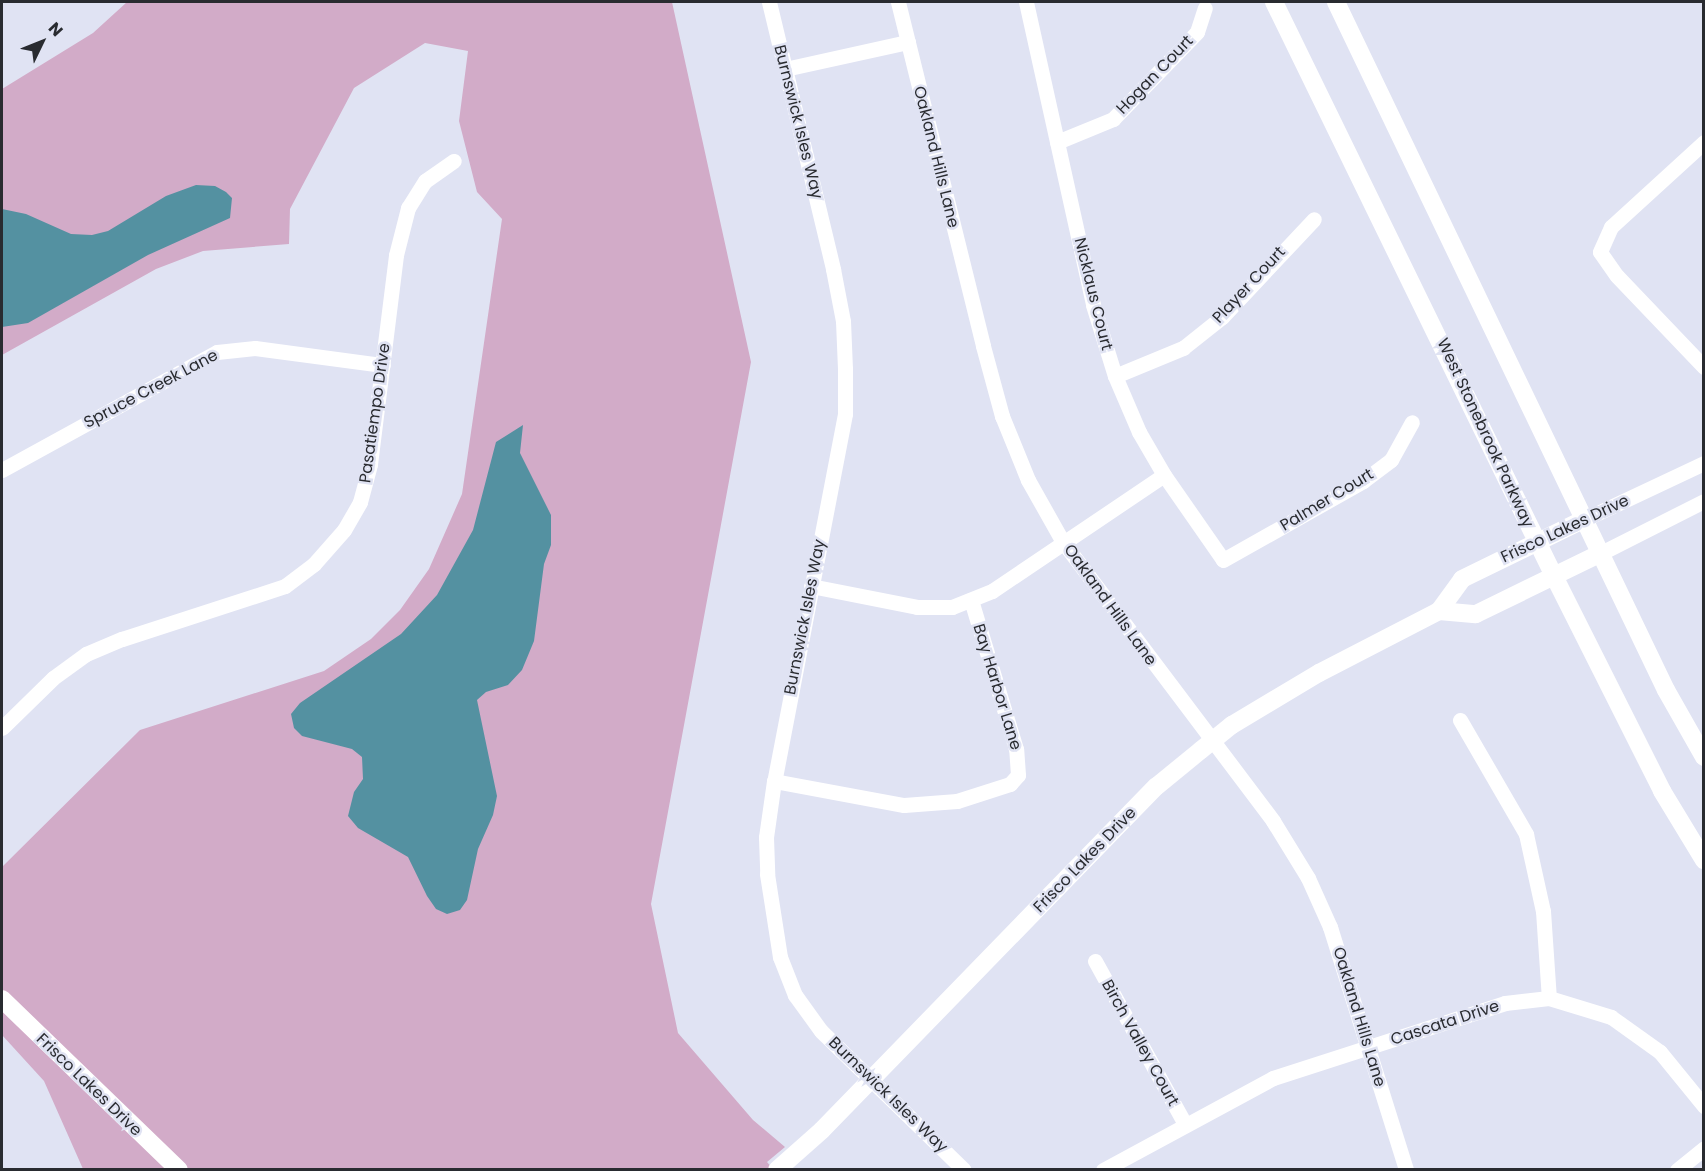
<!DOCTYPE html>
<html>
<head>
<meta charset="utf-8">
<style>
  body { margin:0 }
  #map { position:relative; width:1705px; height:1171px; overflow:hidden; background:#e0e3f3; font-family:Poppins,sans-serif }
  div>[style] { position:absolute }
  .green>* { inset:0; background:#d2abc8 }
  .water>* { inset:0; background:#5491a1 }
  .minor>* { height:15px; margin:-7.5px; padding:0 7.5px; transform-origin:7.5px; border-radius:7.5px; background:#fff }
  .tertiary>* { height:18px; margin:-9px; padding:0 9px; transform-origin:9px; border-radius:9px; background:#fff }
  span { translate:-50% -50%; white-space:nowrap; text-align:center; line-height:1.15; -webkit-text-stroke:5px #e0e3f3; paint-order:stroke }
  .street-label { font-size:16px; color:#292b30 }
  .frame { position:absolute; inset:0; border:3px solid #292b30; pointer-events:none }
  .north { position:absolute; left:12px; top:12px; width:60px; height:60px; -webkit-text-stroke:4px #e0e3f3; paint-order:stroke; rotate:47deg; font-size:16px; font-weight:700; line-height:24px; text-align:center; color:#292b30 }
  .north::after { content:''; display:block; margin:auto; width:21px; height:27px; background:#292b30; clip-path:polygon(50% 0,100% 100%,50% 72%,0 100%) }
</style>
</head>
<body>
<div id="map">
  <div class="green">
    <div style="clip-path:polygon(127px 2px,672px 2px,751px 362px,651px 904px,678px 1033px,753px 1120px,785px 1147px,767px 1162px,773px 1169px,83px 1169px,44px 1081px,2px 1035px,2px 867px,140px 730px,324px 671px,371px 639px,400px 610px,429px 569px,462px 494px,502px 219px,477px 192px,459px 121px,468px 51px,425px 43px,354px 88px,290px 209px,289px 244px,203px 251px,156px 269px,2px 355px,2px 89px,93px 33px)"></div>
  </div>
  <div class="water">
    <div style="clip-path:polygon(196px 185px,215px 186px,226px 192px,232px 198px,230px 218px,148px 255px,28px 323px,2px 327px,2px 209px,26px 214px,71px 234px,92px 235px,108px 231px,166px 196px)"></div>
    <div style="clip-path:polygon(523px 425px,520px 453px,551px 515px,551px 545px,544px 564px,534px 641px,522px 670px,508px 685px,486px 692px,477px 700px,497px 796px,493px 815px,478px 849px,467px 900px,460px 910px,447px 914px,436px 909px,427px 896px,408px 857px,358px 828px,348px 816px,354px 792px,363px 779px,362px 757px,352px 749px,302px 736px,294px 728px,291px 714px,300px 703px,401px 634px,437px 595px,473px 530px,496px 442px)"></div>
  </div>
  <div class="minor">
    <div style="left:769px;top:2px;width:275px;rotate:76.5deg"></div>
    <div style="left:833px;top:269px;width:53px;rotate:79.1deg"></div>
    <div style="left:843px;top:321px;width:48px;rotate:87.6deg"></div>
    <div style="left:845px;top:369px;width:45px;rotate:90deg"></div>
    <div style="left:845px;top:414px;width:374px;rotate:100.9deg"></div>
    <div style="left:774px;top:781px;width:57px;rotate:98.1deg"></div>
    <div style="left:766px;top:837px;width:37px;rotate:88deg"></div>
    <div style="left:767px;top:874px;width:84px;rotate:81.1deg"></div>
    <div style="left:780px;top:957px;width:41px;rotate:68.5deg"></div>
    <div style="left:795px;top:995px;width:44px;rotate:54.2deg"></div>
    <div style="left:821px;top:1031px;width:199px;rotate:44.2deg"></div>
    <div style="left:898px;top:2px;width:354px;rotate:76.1deg"></div>
    <div style="left:983px;top:346px;width:73px;rotate:74.8deg"></div>
    <div style="left:1002px;top:416px;width:69px;rotate:67.9deg"></div>
    <div style="left:1028px;top:480px;width:71px;rotate:60.6deg"></div>
    <div style="left:1063px;top:542px;width:349px;rotate:53deg"></div>
    <div style="left:1273px;top:821px;width:67px;rotate:58.4deg"></div>
    <div style="left:1308px;top:878px;width:54px;rotate:65.8deg"></div>
    <div style="left:1330px;top:927px;width:255px;rotate:72.6deg"></div>
    <div style="left:1026px;top:2px;width:310px;rotate:77.5deg"></div>
    <div style="left:1093px;top:305px;width:74px;rotate:72.8deg"></div>
    <div style="left:1115px;top:376px;width:61px;rotate:66.8deg"></div>
    <div style="left:1139px;top:432px;width:50px;rotate:59.8deg"></div>
    <div style="left:1164px;top:475px;width:103px;rotate:55.2deg"></div>
    <div style="left:1223px;top:560px;width:161px;rotate:-29.4deg"></div>
    <div style="left:1363px;top:481px;width:35px;rotate:-37deg"></div>
    <div style="left:1391px;top:460px;width:43px;rotate:-61.1deg"></div>
    <div style="left:785px;top:69px;width:126px;rotate:-12.4deg"></div>
    <div style="left:1057px;top:142px;width:61px;rotate:-22.3deg"></div>
    <div style="left:1113px;top:119px;width:121px;rotate:-46deg"></div>
    <div style="left:1197px;top:32px;width:25px;rotate:-72deg"></div>
    <div style="left:1704px;top:142px;width:126px;rotate:137.6deg"></div>
    <div style="left:1611px;top:227px;width:27px;rotate:114deg"></div>
    <div style="left:1600px;top:252px;width:29px;rotate:55deg"></div>
    <div style="left:1617px;top:276px;width:126px;rotate:46.3deg"></div>
    <div style="left:1115px;top:376px;width:74px;rotate:-22.4deg"></div>
    <div style="left:1183px;top:348px;width:50px;rotate:-38.5deg"></div>
    <div style="left:1222px;top:317px;width:134px;rotate:-46.8deg"></div>
    <div style="left:2px;top:470px;width:245px;rotate:-28.8deg"></div>
    <div style="left:217px;top:352px;width:38px;rotate:-6deg"></div>
    <div style="left:255px;top:348px;width:129px;rotate:7.6deg"></div>
    <div style="left:1585px;top:519px;width:132px;rotate:-25.2deg"></div>
    <div style="left:1601px;top:553px;width:115px;rotate:-26.8deg"></div>
    <div style="left:811px;top:586px;width:108px;rotate:11.2deg"></div>
    <div style="left:917px;top:607px;width:35px"></div>
    <div style="left:952px;top:607px;width:43px;rotate:-21.8deg"></div>
    <div style="left:992px;top:591px;width:207px;rotate:-34deg"></div>
    <div style="left:1460px;top:720px;width:132px;rotate:59.9deg"></div>
    <div style="left:1526px;top:834px;width:79px;rotate:77.6deg"></div>
    <div style="left:1543px;top:911px;width:87px;rotate:86.1deg"></div>
    <div style="left:2px;top:728px;width:71px;rotate:-44.4deg"></div>
    <div style="left:53px;top:678px;width:41px;rotate:-36deg"></div>
    <div style="left:86px;top:654px;width:39px;rotate:-23deg"></div>
    <div style="left:122px;top:639px;width:171px;rotate:-18deg"></div>
    <div style="left:285px;top:586px;width:36px;rotate:-37deg"></div>
    <div style="left:314px;top:564px;width:45px;rotate:-48.6deg"></div>
    <div style="left:344px;top:530px;width:32px;rotate:-60deg"></div>
    <div style="left:360px;top:502px;width:39px;rotate:-75deg"></div>
    <div style="left:370px;top:464px;width:211px;rotate:-82.9deg"></div>
    <div style="left:396px;top:255px;width:49px;rotate:-75.7deg"></div>
    <div style="left:408px;top:208px;width:32px;rotate:-58deg"></div>
    <div style="left:425px;top:181px;width:35px;rotate:-35deg"></div>
    <div style="left:774px;top:781px;width:132px;rotate:10.5deg"></div>
    <div style="left:904px;top:805px;width:53px;rotate:-4.3deg"></div>
    <div style="left:957px;top:801px;width:56px;rotate:-17.8deg"></div>
    <div style="left:1010px;top:784px;width:12px;rotate:-48deg"></div>
    <div style="left:1018px;top:775px;width:26px;rotate:-94deg"></div>
    <div style="left:1016px;top:749px;width:156px;rotate:-106.8deg"></div>
    <div style="left:1095px;top:961px;width:186px;rotate:61.1deg"></div>
    <div style="left:1103px;top:1170px;width:193px;rotate:-28.4deg"></div>
    <div style="left:1273px;top:1078px;width:244px;rotate:-17.9deg"></div>
    <div style="left:1505px;top:1003px;width:44px;rotate:-6.5deg"></div>
    <div style="left:1549px;top:998px;width:65px;rotate:17deg"></div>
    <div style="left:1611px;top:1017px;width:60px;rotate:35.5deg"></div>
    <div style="left:1660px;top:1052px;width:70px;rotate:50.8deg"></div>
    <div style="left:1677px;top:1170px;width:35px;rotate:-39deg"></div>
  </div>
  <div class="tertiary">
    <div style="left:1274px;top:2px;width:639px;rotate:64deg"></div>
    <div style="left:1554px;top:576px;width:241px;rotate:63.3deg"></div>
    <div style="left:1662px;top:791px;width:81px;rotate:58.7deg"></div>
    <div style="left:1336px;top:2px;width:763px;rotate:64.38deg"></div>
    <div style="left:1666px;top:690px;width:77px;rotate:60.4deg"></div>
    <div style="left:1439px;top:611px;width:37px;rotate:5deg"></div>
    <div style="left:1476px;top:614px;width:139px;rotate:-26deg"></div>
    <div style="left:2px;top:999px;width:246px;rotate:44deg"></div>
    <div style="left:777px;top:1170px;width:60px;rotate:-41.6deg"></div>
    <div style="left:822px;top:1130px;width:480px;rotate:-45.8deg"></div>
    <div style="left:1157px;top:786px;width:57px;rotate:-39.3deg"></div>
    <div style="left:1201px;top:750px;width:40px;rotate:-39deg"></div>
    <div style="left:1232px;top:725px;width:101px;rotate:-30.9deg"></div>
    <div style="left:1319px;top:673px;width:135px;rotate:-27.3deg"></div>
    <div style="left:1439px;top:611px;width:39px;rotate:-54deg"></div>
    <div style="left:1462px;top:579px;width:137px;rotate:-26deg"></div>
  </div>
  <div class="street-label">
    <span style="left:1155px;top:75px;rotate:-46deg">Hogan Court</span>
    <span style="left:798px;top:122px;rotate:76deg">Burnswick Isles Way</span>
    <span style="left:936px;top:157px;rotate:76deg">Oakland Hills Lane</span>
    <span style="left:1249px;top:285px;rotate:-47deg">Player Court</span>
    <span style="left:1093px;top:294px;rotate:76deg">Nicklaus Court</span>
    <span style="left:151px;top:389px;rotate:-28deg">Spruce Creek Lane</span>
    <span style="left:375px;top:413px;rotate:-82deg">Pasatiempo Drive</span>
    <span style="left:1485px;top:433px;rotate:65deg">West Stonebrook Parkway</span>
    <span style="left:1327px;top:500px;rotate:-31deg">Palmer Court</span>
    <span style="left:1565px;top:529px;rotate:-25deg">Frisco Lakes Drive</span>
    <span style="left:1110px;top:605px;rotate:54deg">Oakland Hills Lane</span>
    <span style="left:805px;top:617px;rotate:-79deg">Burnswick Isles Way</span>
    <span style="left:997px;top:687px;rotate:73deg">Bay Harbor Lane</span>
    <span style="left:1085px;top:860px;rotate:-46deg">Frisco Lakes Drive</span>
    <span style="left:1359px;top:1017px;rotate:73deg">Oakland Hills Lane</span>
    <span style="left:1445px;top:1023px;rotate:-18deg">Cascata Drive</span>
    <span style="left:1140px;top:1043px;rotate:61deg">Birch Valley Court</span>
    <span style="left:89px;top:1085px;rotate:44deg">Frisco Lakes Drive</span>
    <span style="left:888px;top:1095px;rotate:44deg">Burnswick Isles Way</span>
  </div>
  <div class="frame"></div>
  <div class="north">N</div>
</div>
</body>
</html>
